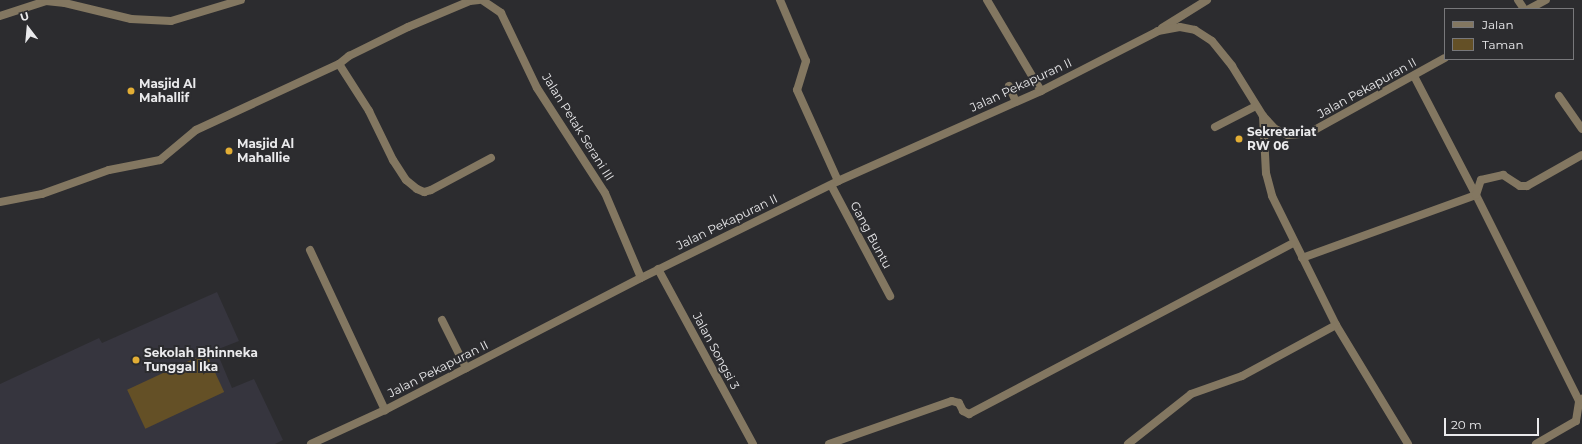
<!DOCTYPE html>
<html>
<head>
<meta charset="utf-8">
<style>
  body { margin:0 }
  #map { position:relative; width:1582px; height:444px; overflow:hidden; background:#2c2c2f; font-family:Montserrat,sans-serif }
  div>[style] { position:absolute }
  .built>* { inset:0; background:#36353e }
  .green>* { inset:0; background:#645026; transform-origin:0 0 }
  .lane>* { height:8px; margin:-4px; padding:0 4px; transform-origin:4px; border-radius:4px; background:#837761 }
  .street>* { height:8px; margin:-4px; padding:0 4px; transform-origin:4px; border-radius:4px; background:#837761 }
  .dots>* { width:11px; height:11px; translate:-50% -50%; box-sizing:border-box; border:2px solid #2c2c2f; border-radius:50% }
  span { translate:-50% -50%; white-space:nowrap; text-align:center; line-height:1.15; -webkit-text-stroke:4px #2c2c2f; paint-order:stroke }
  .poi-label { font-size:12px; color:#eaeaec; font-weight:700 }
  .left { translate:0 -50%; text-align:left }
  .street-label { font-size:12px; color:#eaeaec }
  .legend { position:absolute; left:1444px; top:8px; width:130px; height:52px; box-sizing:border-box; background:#2c2c2f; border:1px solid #78787b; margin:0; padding:5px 7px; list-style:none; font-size:12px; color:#eaeaec }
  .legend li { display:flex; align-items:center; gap:8px; height:20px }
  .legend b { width:20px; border:1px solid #78787b }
  .north { position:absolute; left:8px; top:8px; width:40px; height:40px; -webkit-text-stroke:3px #2c2c2f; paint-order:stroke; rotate:344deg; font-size:11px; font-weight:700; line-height:16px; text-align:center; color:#eaeaec }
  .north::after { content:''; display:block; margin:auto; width:14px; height:18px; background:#eaeaec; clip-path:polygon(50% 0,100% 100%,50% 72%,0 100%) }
  .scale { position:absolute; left:1444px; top:418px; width:95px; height:18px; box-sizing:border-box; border:2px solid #eaeaec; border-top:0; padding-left:5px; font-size:12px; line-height:14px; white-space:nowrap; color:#eaeaec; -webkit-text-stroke:3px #2c2c2f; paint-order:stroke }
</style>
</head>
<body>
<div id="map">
  <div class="built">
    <div style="clip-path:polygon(217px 292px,239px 341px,216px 350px,232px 388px,254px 379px,283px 440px,275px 444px,0 444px,0 384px,99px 338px,102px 343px)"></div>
  </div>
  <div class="green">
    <div style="left:206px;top:353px;width:43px;height:87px;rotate:65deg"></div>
  </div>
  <div class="lane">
    <div style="left:1009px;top:86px;width:17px;rotate:66deg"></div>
    <div style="left:310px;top:250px;width:177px;rotate:64.9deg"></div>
    <div style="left:442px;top:320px;width:54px;rotate:63.4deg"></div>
  </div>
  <div class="street">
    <div style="left:482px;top:0;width:23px;rotate:34deg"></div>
    <div style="left:501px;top:13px;width:83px;rotate:64.4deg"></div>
    <div style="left:537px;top:88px;width:125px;rotate:57.1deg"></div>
    <div style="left:605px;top:193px;width:92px;rotate:67deg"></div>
    <div style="left:780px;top:0;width:66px;rotate:66.9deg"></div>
    <div style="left:806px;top:61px;width:30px;rotate:107deg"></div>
    <div style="left:797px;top:90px;width:100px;rotate:65.7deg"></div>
    <div style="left:987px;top:0;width:106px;rotate:59.3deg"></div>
    <div style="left:1518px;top:0;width:11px;rotate:56deg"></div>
    <div style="left:1529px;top:9px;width:19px;rotate:-28deg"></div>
    <div style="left:0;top:16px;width:48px;rotate:-18.1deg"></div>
    <div style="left:46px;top:1px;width:19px;rotate:6deg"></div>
    <div style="left:65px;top:3px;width:68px;rotate:13.6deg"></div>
    <div style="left:131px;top:19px;width:40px;rotate:2.9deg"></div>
    <div style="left:171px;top:21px;width:73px;rotate:-16.7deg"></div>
    <div style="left:1162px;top:28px;width:53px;rotate:-31.9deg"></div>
    <div style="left:339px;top:64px;width:56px;rotate:57.4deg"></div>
    <div style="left:369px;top:111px;width:55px;rotate:63.9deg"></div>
    <div style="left:393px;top:160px;width:24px;rotate:57deg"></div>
    <div style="left:406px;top:180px;width:14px;rotate:39deg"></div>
    <div style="left:417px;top:189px;width:8px;rotate:23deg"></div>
    <div style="left:424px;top:192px;width:7px;rotate:-16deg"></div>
    <div style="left:431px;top:190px;width:68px;rotate:-28.1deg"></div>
    <div style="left:1414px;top:76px;width:134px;rotate:62.5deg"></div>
    <div style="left:1476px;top:195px;width:230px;rotate:63.4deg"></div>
    <div style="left:1559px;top:96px;width:40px;rotate:55.1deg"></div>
    <div style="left:1263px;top:116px;width:57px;rotate:87deg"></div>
    <div style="left:1266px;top:173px;width:24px;rotate:75deg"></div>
    <div style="left:1272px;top:196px;width:144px;rotate:63.6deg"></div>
    <div style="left:1336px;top:325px;width:139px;rotate:58.8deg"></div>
    <div style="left:1215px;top:127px;width:46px;rotate:-27.1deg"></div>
    <div style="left:831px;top:185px;width:126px;rotate:62deg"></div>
    <div style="left:0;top:202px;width:43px;rotate:-10.8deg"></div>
    <div style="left:42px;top:194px;width:71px;rotate:-19.7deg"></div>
    <div style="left:109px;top:170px;width:52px;rotate:-11.1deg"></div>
    <div style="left:160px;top:160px;width:47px;rotate:-39.8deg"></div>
    <div style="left:196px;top:130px;width:157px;rotate:-24.8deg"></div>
    <div style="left:339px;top:64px;width:13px;rotate:-39deg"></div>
    <div style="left:349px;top:56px;width:66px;rotate:-26.2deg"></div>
    <div style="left:408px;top:27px;width:67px;rotate:-22.8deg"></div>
    <div style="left:470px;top:1px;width:9px;rotate:-6deg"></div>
    <div style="left:1302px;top:258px;width:185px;rotate:-19.9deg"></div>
    <div style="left:1476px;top:195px;width:16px;rotate:-72deg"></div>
    <div style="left:1481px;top:180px;width:23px;rotate:-13deg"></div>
    <div style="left:1503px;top:175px;width:20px;rotate:33deg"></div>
    <div style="left:1520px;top:186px;width:7px"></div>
    <div style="left:1527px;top:186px;width:63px;rotate:-29.4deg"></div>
    <div style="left:658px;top:269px;width:199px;rotate:61.5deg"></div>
    <div style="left:311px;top:444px;width:81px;rotate:-24.7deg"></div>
    <div style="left:385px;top:410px;width:288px;rotate:-27.3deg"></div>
    <div style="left:641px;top:278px;width:220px;rotate:-26.2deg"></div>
    <div style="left:838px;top:181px;width:222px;rotate:-23.9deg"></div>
    <div style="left:1041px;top:91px;width:131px;rotate:-27.1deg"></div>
    <div style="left:1158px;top:31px;width:22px;rotate:-10deg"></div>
    <div style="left:1180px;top:27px;width:15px;rotate:11deg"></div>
    <div style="left:1195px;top:30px;width:20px;rotate:33deg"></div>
    <div style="left:1212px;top:41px;width:32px;rotate:51deg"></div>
    <div style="left:1232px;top:66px;width:59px;rotate:58.2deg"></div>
    <div style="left:1263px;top:116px;width:18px;rotate:47deg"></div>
    <div style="left:1275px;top:129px;width:14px;rotate:25deg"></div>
    <div style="left:1288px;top:135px;width:21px;rotate:-5deg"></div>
    <div style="left:1309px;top:133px;width:155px;rotate:-28.9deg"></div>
    <div style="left:829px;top:444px;width:130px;rotate:-19.3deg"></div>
    <div style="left:952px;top:401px;width:7px;rotate:16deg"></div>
    <div style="left:959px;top:403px;width:9px;rotate:63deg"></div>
    <div style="left:963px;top:411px;width:7px;rotate:27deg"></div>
    <div style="left:969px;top:414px;width:367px;rotate:-27.8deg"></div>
    <div style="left:1128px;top:444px;width:80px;rotate:-38.4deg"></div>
    <div style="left:1191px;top:394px;width:54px;rotate:-19.4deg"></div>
    <div style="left:1242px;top:376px;width:107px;rotate:-28.5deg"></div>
    <div style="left:1536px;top:444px;width:46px;rotate:-29.9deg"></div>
    <div style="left:1576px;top:421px;width:20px;rotate:-81deg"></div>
    <div style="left:1579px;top:401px;width:4px;rotate:-34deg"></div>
  </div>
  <div class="dots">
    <div style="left:131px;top:91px;background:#e3ae35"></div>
    <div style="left:1239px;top:139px;background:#e3ae35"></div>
    <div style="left:229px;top:151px;background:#e3ae35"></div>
    <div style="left:136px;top:360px;background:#e3ae35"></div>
  </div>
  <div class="poi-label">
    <span class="left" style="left:139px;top:91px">Masjid Al<br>Mahallif</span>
    <span class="left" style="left:1247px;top:139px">Sekretariat<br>RW 06</span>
    <span class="left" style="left:237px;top:151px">Masjid Al<br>Mahallie</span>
    <span class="left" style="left:144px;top:360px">Sekolah Bhinneka<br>Tunggal Ika</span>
  </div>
  <div class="street-label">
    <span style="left:1021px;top:85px;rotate:-25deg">Jalan Pekapuran II</span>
    <span style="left:1367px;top:88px;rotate:-29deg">Jalan Pekapuran II</span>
    <span style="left:578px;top:127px;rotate:58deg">Jalan Petak Serani III</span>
    <span style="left:727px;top:222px;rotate:-26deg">Jalan Pekapuran II</span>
    <span style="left:871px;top:235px;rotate:62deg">Gang Buntu</span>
    <span style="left:716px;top:351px;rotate:62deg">Jalan Songsi 3</span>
    <span style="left:438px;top:369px;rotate:-27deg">Jalan Pekapuran II</span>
  </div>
  <ul class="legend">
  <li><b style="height:5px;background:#837761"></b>Jalan</li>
  <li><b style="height:11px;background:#645026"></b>Taman</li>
  </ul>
  <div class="north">U</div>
  <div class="scale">20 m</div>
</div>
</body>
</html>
